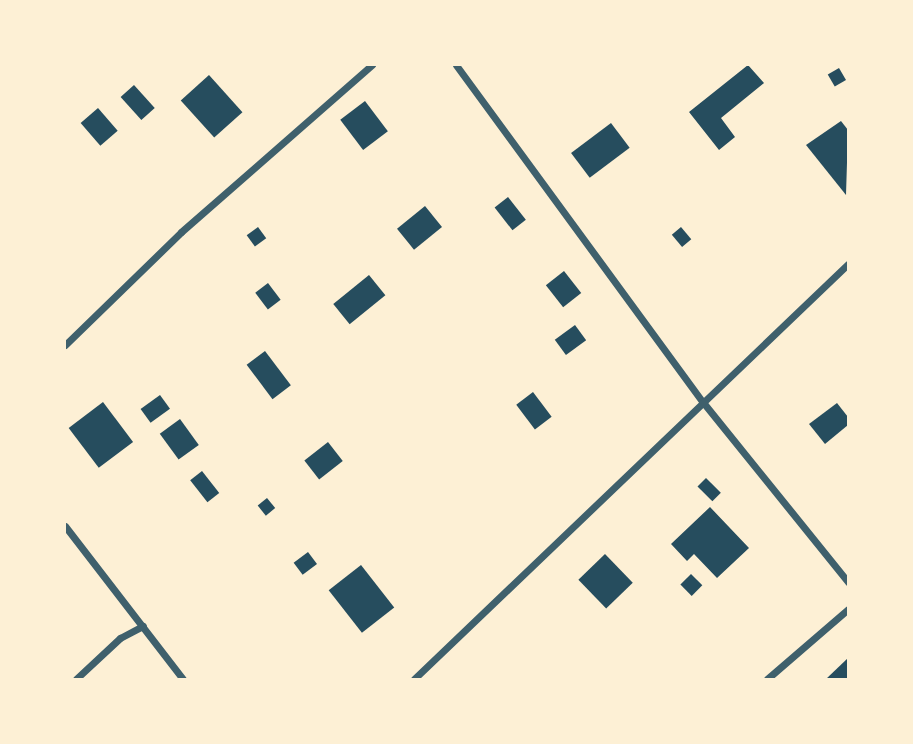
<!DOCTYPE html>
<html>
<head>
<meta charset="utf-8">
<style>
  body { margin:0 }
  #map { position:relative; width:913px; height:744px; overflow:hidden; background:#fdf0d5; font-family:Poppins,sans-serif }
  div>[style] { position:absolute }
  .building>* { inset:0; background:#264d5e; transform-origin:0 0 }
  .minor>* { height:7px; margin:-3.5px; padding:0 3.5px; transform-origin:3.5px; border-radius:3.5px; background:#3f606c }
  span { translate:-50% -50%; white-space:nowrap; text-align:center; line-height:1.15; -webkit-text-stroke:5px #fdf0d5; paint-order:stroke }
  .frame { position:absolute; inset:0; border:66px solid #fdf0d5; pointer-events:none }
</style>
</head>
<body>
<div id="map">
  <div class="building">
    <div style="clip-path:polygon(748px 65px,764px 83px,721px 118px,735px 137px,719px 150px,689px 112px)"></div>
    <div style="left:839px;top:68px;width:14px;height:13px;rotate:60deg"></div>
    <div style="left:209px;top:75px;width:50px;height:38px;rotate:48deg"></div>
    <div style="left:134px;top:85px;width:31px;height:18px;rotate:48deg"></div>
    <div style="left:365px;top:101px;width:38px;height:31px;rotate:53deg"></div>
    <div style="left:98px;top:108px;width:30px;height:23px;rotate:49deg"></div>
    <div style="clip-path:polygon(841px 121px,848px 130px,846px 195px,806px 145px)"></div>
    <div style="left:611px;top:123px;width:31px;height:50px;rotate:53deg"></div>
    <div style="left:508px;top:197px;width:29px;height:17px;rotate:52deg"></div>
    <div style="left:425px;top:206px;width:27px;height:36px;rotate:51deg"></div>
    <div style="left:258px;top:227px;width:14px;height:14px;rotate:54deg"></div>
    <div style="left:681px;top:227px;width:16px;height:12px;rotate:50deg"></div>
    <div style="left:564px;top:271px;width:28px;height:23px;rotate:52deg"></div>
    <div style="left:369px;top:275px;width:26px;height:46px;rotate:51deg"></div>
    <div style="left:268px;top:283px;width:21px;height:16px;rotate:53deg"></div>
    <div style="left:575px;top:325px;width:19px;height:25px;rotate:54deg"></div>
    <div style="left:265px;top:351px;width:43px;height:23px;rotate:53deg"></div>
    <div style="left:533px;top:392px;width:31px;height:21px;rotate:53deg"></div>
    <div style="left:160px;top:395px;width:17px;height:24px;rotate:54deg"></div>
    <div style="left:103px;top:402px;width:50px;height:43px;rotate:53deg"></div>
    <div style="clip-path:polygon(837px 403px,848px 417px,848px 425px,825px 444px,809px 424px)"></div>
    <div style="left:180px;top:419px;width:32px;height:25px;rotate:54deg"></div>
    <div style="left:328px;top:442px;width:24px;height:30px;rotate:52deg"></div>
    <div style="left:202px;top:471px;width:28px;height:15px;rotate:52deg"></div>
    <div style="left:706px;top:478px;width:21px;height:12px;rotate:45deg"></div>
    <div style="left:267px;top:498px;width:13px;height:12px;rotate:51deg"></div>
    <div style="clip-path:polygon(710px 507px,749px 548px,717px 578px,694px 554px,687px 561px,671px 544px)"></div>
    <div style="left:308px;top:552px;width:15px;height:18px;rotate:53deg"></div>
    <div style="left:605px;top:554px;width:40px;height:37px;rotate:46deg"></div>
    <div style="left:361px;top:565px;width:54px;height:41px;rotate:52deg"></div>
    <div style="left:691px;top:574px;width:16px;height:15px;rotate:45deg"></div>
    <div style="clip-path:polygon(848px 658px,848px 679px,826px 679px)"></div>
  </div>
  <div class="minor">
    <div style="left:456px;top:65px;width:416px;rotate:53.8deg"></div>
    <div style="left:702px;top:401px;width:233px;rotate:51.1deg"></div>
    <div style="left:65px;top:345px;width:162px;rotate:-44.2deg"></div>
    <div style="left:181px;top:232px;width:254px;rotate:-41.2deg"></div>
    <div style="left:65px;top:526px;width:193px;rotate:52.4deg"></div>
    <div style="left:76px;top:679px;width:60px;rotate:-43deg"></div>
    <div style="left:120px;top:638px;width:26px;rotate:-28deg"></div>
    <div style="left:414px;top:679px;width:600px;rotate:-43.72deg"></div>
    <div style="left:767px;top:679px;width:107px;rotate:-40.8deg"></div>
  </div>
  <div class="frame"></div>
</div>
</body>
</html>
